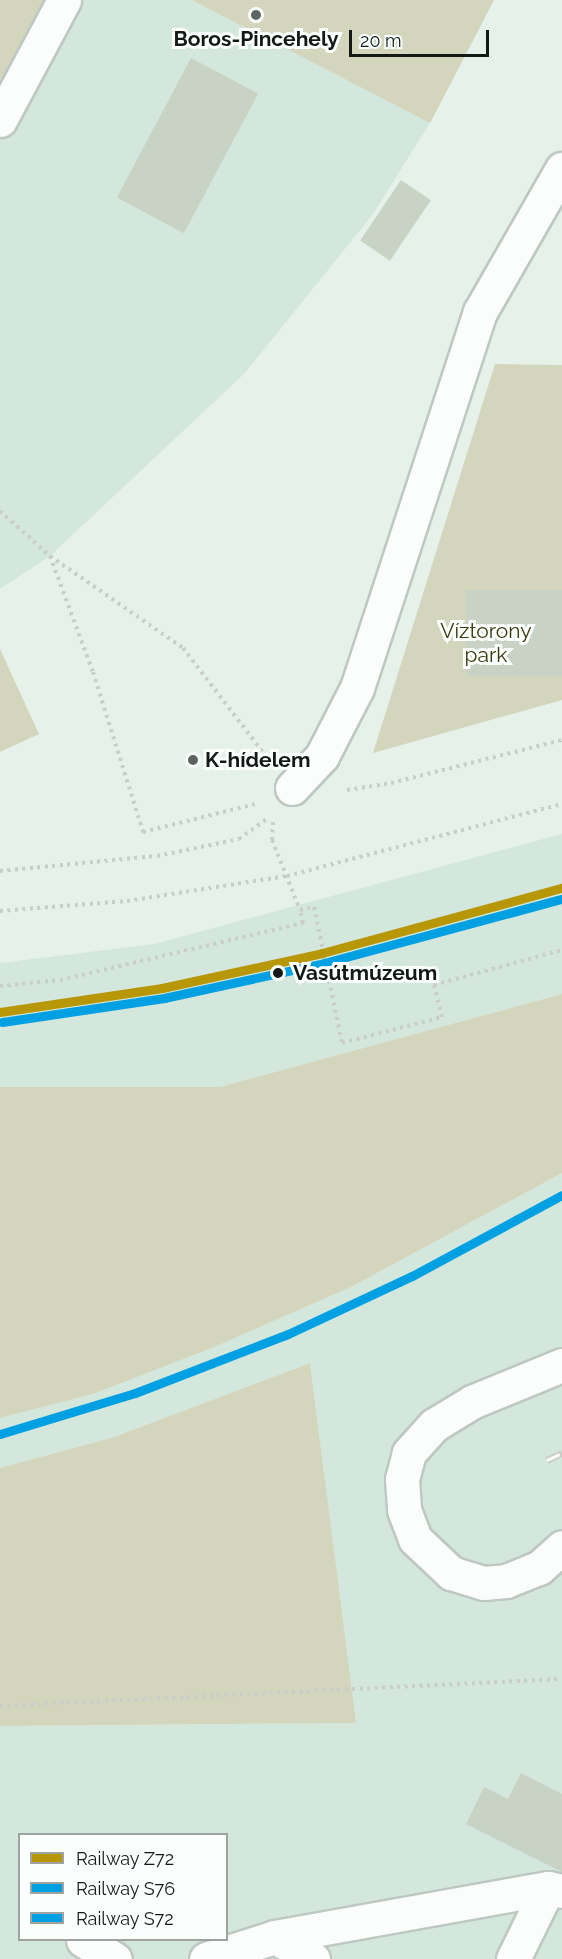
<!DOCTYPE html>
<html>
<head>
<meta charset="utf-8">
<style>
  body { margin:0 }
  #map { position:relative; width:562px; height:1959px; overflow:hidden; background:#e6f1ea; font-family:Raleway,sans-serif }
  div>[style] { position:absolute }
  .built>* { inset:0; background:#d4e7dc }
  .green>* { inset:0; background:#d3d6bc }
  .building>* { inset:0; background:#c8d2c5; transform-origin:0 0 }
  .path>* { height:4px; margin-top:-2px; transform-origin:0; background:repeating-linear-gradient(90deg,#cacecb 0 3px,transparent 0 7.5px) }
  .roads { filter:drop-shadow(2px 0 #bec8c2) drop-shadow(-2px 0 #bec8c2) drop-shadow(0 2px #bec8c2) drop-shadow(0 -2px #bec8c2) }
  .minor>* { height:33px; margin:-16.5px; padding:0 16.5px; transform-origin:16.5px; border-radius:16.5px; background:#fbfdfc }
  .rail>* { height:7px; margin-top:-3.5px; transform-origin:0; background:repeating-linear-gradient(90deg,#fafefc 0 14px,#cacdcb 0 28px); box-sizing:border-box; border-block:2px solid #cacdcb }
  .rail-1>* { height:9px; margin:-4.5px; padding:0 4.5px; transform-origin:4.5px; border-radius:4.5px; background:#b89707 }
  .rail-2>* { height:9px; margin:-4.5px; padding:0 4.5px; transform-origin:4.5px; border-radius:4.5px; background:#00a0e3 }
  .rail-3>* { height:9px; margin:-4.5px; padding:0 4.5px; transform-origin:4.5px; border-radius:4.5px; background:#00a0e3 }
  .dots>* { width:16px; height:16px; translate:-50% -50%; box-sizing:border-box; border:3px solid #fafefc; border-radius:50% }
  span { translate:-50% -50%; white-space:nowrap; text-align:center; line-height:1.15; -webkit-text-stroke:6px #fafefc; paint-order:stroke }
  .poi-label { font-size:21px; color:#131a16; font-weight:700 }
  .left { translate:0 -50%; text-align:left }
  .park-label { font-size:21px; color:#3d390d }
  .stop-label { font-size:21px; color:#131a16; font-weight:700 }
  .legend { position:absolute; left:18px; top:1833px; width:210px; height:108px; box-sizing:border-box; background:#fafefc; border:2px solid #9ea3a0; margin:0; padding:8px 10px; list-style:none; font-size:18px; color:#131a16 }
  .legend li { display:flex; align-items:center; gap:12px; height:30px }
  .legend b { width:30px; border:2px solid #9ea3a0 }
  .scale { position:absolute; left:349px; top:30px; width:140px; height:27px; box-sizing:border-box; border:3px solid #131a16; border-top:0; padding-left:8px; font-size:18px; line-height:21px; white-space:nowrap; color:#131a16; -webkit-text-stroke:4px #fafefc; paint-order:stroke }
</style>
</head>
<body>
<div id="map">
  <div class="built">
    <div style="clip-path:polygon(0 0,494px 0,430px 123px,373px 214px,245px 373px,50px 556px,0 589px)"></div>
    <div style="clip-path:polygon(562px 834px,562px 994px,220px 1087px,0 1087px,0 963px,154px 944px)"></div>
    <div style="clip-path:polygon(evenodd,562px 1173px,562px 1959px,0 1959px,0 1726px,355px 1723px,310px 1363px,114px 1437px,0 1468px,0 1418px,93px 1394px,353px 1286px,562px 1173px,20px 1834px,226px 1834px,226px 1940px,20px 1940px,20px 1834px)"></div>
  </div>
  <div class="green">
    <div style="clip-path:polygon(0 0,59px 0,20px 68px,0 81px)"></div>
    <div style="clip-path:polygon(192px 0,494px 0,430px 123px)"></div>
    <div style="clip-path:polygon(495px 364px,562px 365px,562px 700px,373px 753px)"></div>
    <div style="clip-path:polygon(0 649px,39px 734px,0 752px)"></div>
    <div style="clip-path:polygon(562px 994px,562px 1173px,353px 1286px,214px 1347px,93px 1394px,0 1418px,0 1087px,220px 1087px)"></div>
    <div style="clip-path:polygon(310px 1363px,356px 1723px,0 1726px,0 1468px,114px 1437px)"></div>
  </div>
  <div class="building">
    <div style="left:191px;top:58px;width:76px;height:158px;rotate:28deg"></div>
    <div style="left:401px;top:180px;width:36px;height:73px;rotate:34deg"></div>
    <div style="left:562px;top:590px;width:86px;height:96px;rotate:90deg"></div>
    <div style="clip-path:polygon(521px 1773px,562px 1794px,562px 1872px,466px 1824px,484px 1787px,508px 1799px)"></div>
  </div>
  <div class="path">
    <div style="left:0;top:511px;width:67px;rotate:42deg"></div>
    <div style="left:50px;top:556px;width:162px;rotate:34.7deg"></div>
    <div style="left:183px;top:648px;width:136px;rotate:52.5deg"></div>
    <div style="left:50px;top:556px;width:124px;rotate:69.7deg"></div>
    <div style="left:93px;top:672px;width:168px;rotate:72.6deg"></div>
    <div style="left:143px;top:832px;width:115px;rotate:-14deg"></div>
    <div style="left:347px;top:790px;width:45px;rotate:-9deg"></div>
    <div style="left:391px;top:783px;width:176px;rotate:-14.1deg"></div>
    <div style="left:273px;top:822px;width:18px;rotate:93deg"></div>
    <div style="left:272px;top:840px;width:75px;rotate:68.2deg"></div>
    <div style="left:300px;top:910px;width:14px;rotate:-12deg"></div>
    <div style="left:314px;top:907px;width:139px;rotate:78.4deg"></div>
    <div style="left:342px;top:1043px;width:103px;rotate:-14.6deg"></div>
    <div style="left:442px;top:1017px;width:33px;rotate:-104deg"></div>
    <div style="left:434px;top:985px;width:133px;rotate:-15.3deg"></div>
    <div style="left:0;top:871px;width:158px;rotate:-5.5deg"></div>
    <div style="left:157px;top:856px;width:84px;rotate:-11.7deg"></div>
    <div style="left:239px;top:839px;width:34px;rotate:-36deg"></div>
    <div style="left:0;top:911px;width:127px;rotate:-4.5deg"></div>
    <div style="left:127px;top:901px;width:162px;rotate:-8.9deg"></div>
    <div style="left:287px;top:876px;width:284px;rotate:-14.7deg"></div>
    <div style="left:0;top:986px;width:60px;rotate:-5.7deg"></div>
    <div style="left:60px;top:980px;width:250px;rotate:-13.2deg"></div>
    <div style="left:303px;top:923px;width:13px;rotate:-103deg"></div>
    <div style="left:0;top:1706px;width:563px;rotate:-2.75deg"></div>
  </div>
  <div class="roads">
    <div class="minor">
      <div style="left:0;top:120px;width:136px;rotate:-61.9deg"></div>
      <div style="left:292px;top:788px;width:44px;rotate:-46.8deg"></div>
      <div style="left:322px;top:756px;width:76px;rotate:-62.8deg"></div>
      <div style="left:357px;top:688px;width:396px;rotate:-71.9deg"></div>
      <div style="left:480px;top:312px;width:165px;rotate:-60.2deg"></div>
      <div style="left:562px;top:1365px;width:97px;rotate:157.7deg"></div>
      <div style="left:472px;top:1402px;width:44px;rotate:148.8deg"></div>
      <div style="left:434px;top:1425px;width:38px;rotate:132deg"></div>
      <div style="left:409px;top:1453px;width:27px;rotate:105deg"></div>
      <div style="left:402px;top:1479px;width:31px;rotate:86deg"></div>
      <div style="left:404px;top:1510px;width:31px;rotate:69deg"></div>
      <div style="left:415px;top:1539px;width:50px;rotate:43.4deg"></div>
      <div style="left:451px;top:1573px;width:34px;rotate:17deg"></div>
      <div style="left:484px;top:1583px;width:22px;rotate:-5deg"></div>
      <div style="left:506px;top:1581px;width:35px;rotate:-22deg"></div>
      <div style="left:539px;top:1568px;width:31px;rotate:-42deg"></div>
      <div style="left:275px;top:1937px;width:44px;rotate:30.1deg"></div>
      <div style="left:83px;top:1940px;width:37px;rotate:31deg"></div>
      <div style="left:206px;top:1959px;width:72px;rotate:-17.7deg"></div>
      <div style="left:275px;top:1937px;width:277px;rotate:-10.2deg"></div>
      <div style="left:548px;top:1888px;width:14px;rotate:12deg"></div>
      <div style="left:513px;top:1959px;width:79px;rotate:-63.8deg"></div>
    </div>
  </div>
  <div class="rail">
    <div style="left:547px;top:1460px;width:17px;rotate:-25deg"></div>
  </div>
  <div class="rail-1">
    <div style="left:0;top:1012px;width:164px;rotate:-8.4deg"></div>
    <div style="left:162px;top:988px;width:164px;rotate:-12.3deg"></div>
    <div style="left:322px;top:953px;width:249px;rotate:-15.2deg"></div>
  </div>
  <div class="rail-2">
    <div style="left:0;top:1434px;width:141px;rotate:-16.9deg"></div>
    <div style="left:135px;top:1393px;width:164px;rotate:-21.1deg"></div>
    <div style="left:288px;top:1334px;width:137px;rotate:-25.1deg"></div>
    <div style="left:412px;top:1276px;width:170px;rotate:-28.4deg"></div>
  </div>
  <div class="rail-3">
    <div style="left:2px;top:1022px;width:164px;rotate:-8.4deg"></div>
    <div style="left:164px;top:998px;width:164px;rotate:-12.3deg"></div>
    <div style="left:324px;top:963px;width:246px;rotate:-15.1deg"></div>
  </div>
  <div class="dots">
    <div style="left:256px;top:15px;background:#5d6560"></div>
    <div style="left:193px;top:760px;background:#5d6560"></div>
    <div style="left:278px;top:973px;background:#131a16"></div>
  </div>
  <div class="poi-label">
    <span style="left:256px;top:39px">Boros-Pincehely</span>
    <span class="left" style="left:205px;top:760px">K-hídelem</span>
  </div>
  <div class="park-label">
    <span style="left:486px;top:643px">Víztorony<br>park</span>
  </div>
  <div class="stop-label">
    <span class="left" style="left:293px;top:973px">Vasútmúzeum</span>
  </div>
  <ul class="legend">
  <li><b style="height:8px;background:#b89707"></b>Railway Z72</li>
  <li><b style="height:8px;background:#00a0e3"></b>Railway S76</li>
  <li><b style="height:8px;background:#00a0e3"></b>Railway S72</li>
  </ul>
  <div class="scale">20 m</div>
</div>
</body>
</html>
